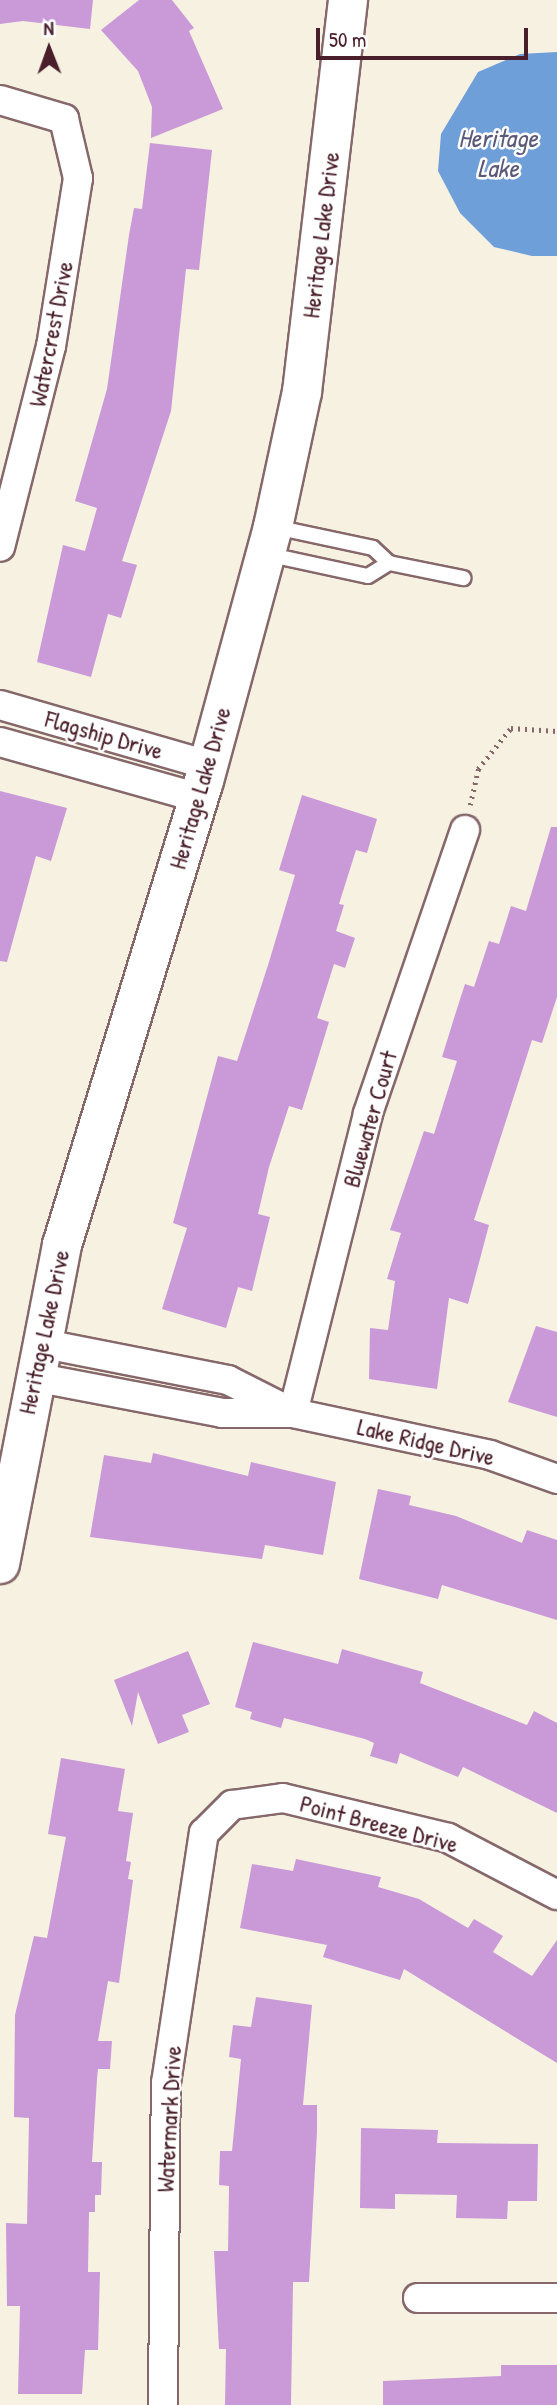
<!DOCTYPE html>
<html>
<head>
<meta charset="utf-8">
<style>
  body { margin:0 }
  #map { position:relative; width:557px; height:2405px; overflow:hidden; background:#f6f1e1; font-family:"Patrick Hand",sans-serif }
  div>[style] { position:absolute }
  .water>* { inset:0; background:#6f9fd9 }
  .building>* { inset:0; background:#c999d8 }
  .path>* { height:4.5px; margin-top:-2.25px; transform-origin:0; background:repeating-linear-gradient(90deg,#86686b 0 2px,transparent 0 7px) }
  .roads { filter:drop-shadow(2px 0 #86686b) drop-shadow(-2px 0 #86686b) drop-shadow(0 2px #86686b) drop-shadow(0 -2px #86686b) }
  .lane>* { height:14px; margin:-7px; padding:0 7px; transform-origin:7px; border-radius:7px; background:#fff }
  .street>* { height:28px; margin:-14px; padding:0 14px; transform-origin:14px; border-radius:14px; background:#fff }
  .secondary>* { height:38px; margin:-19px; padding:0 19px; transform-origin:19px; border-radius:19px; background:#fff }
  span { translate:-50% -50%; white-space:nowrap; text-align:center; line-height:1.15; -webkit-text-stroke:5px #fff; paint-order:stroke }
  .street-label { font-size:24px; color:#4a1f2b }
  .water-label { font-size:26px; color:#5b5979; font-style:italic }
  .north { position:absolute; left:14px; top:14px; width:70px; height:70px; -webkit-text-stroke:5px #fff; paint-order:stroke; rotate:359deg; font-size:19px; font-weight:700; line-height:28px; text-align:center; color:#4a1f2b }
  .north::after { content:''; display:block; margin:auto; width:24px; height:32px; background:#4a1f2b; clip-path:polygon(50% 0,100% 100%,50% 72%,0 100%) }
  .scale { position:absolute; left:316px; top:28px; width:212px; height:32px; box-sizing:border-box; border:4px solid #4a1f2b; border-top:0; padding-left:9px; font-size:21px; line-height:24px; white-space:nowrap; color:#4a1f2b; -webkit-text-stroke:5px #fff; paint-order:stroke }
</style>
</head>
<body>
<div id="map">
  <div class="water">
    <div style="clip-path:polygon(557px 52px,557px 256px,532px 256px,494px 247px,460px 213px,438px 171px,441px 134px,478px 72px,520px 54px)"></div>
  </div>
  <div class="building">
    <div style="clip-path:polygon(0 0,93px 0,90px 29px,23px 21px,0 24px)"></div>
    <div style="clip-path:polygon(139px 0,172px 0,194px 28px,189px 31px,223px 109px,151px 138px,152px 107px,138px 71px,101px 30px)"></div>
    <div style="clip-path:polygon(150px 143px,212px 150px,199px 270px,186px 269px,171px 411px,122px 561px,137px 565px,121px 618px,108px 614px,91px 677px,37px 662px,63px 545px,85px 551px,97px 508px,75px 501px,107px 389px,129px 235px,134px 208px,142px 209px)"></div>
    <div style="clip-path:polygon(0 791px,67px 808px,51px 861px,36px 856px,7px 962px,0 961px)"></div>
    <div style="clip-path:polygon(302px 795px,377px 819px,367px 853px,356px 850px,339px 904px,344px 905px,336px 931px,355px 938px,345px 968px,334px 964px,317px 1018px,329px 1022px,302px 1110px,289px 1106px,269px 1167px,258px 1214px,270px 1217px,252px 1291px,238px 1287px,226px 1328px,162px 1309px,187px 1228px,173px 1223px,218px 1056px,237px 1061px,269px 962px,295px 875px,279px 870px)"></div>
    <div style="clip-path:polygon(551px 827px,557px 827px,557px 997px,542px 1043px,532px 1040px,474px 1220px,489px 1225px,468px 1304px,449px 1298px,437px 1389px,369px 1379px,370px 1328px,388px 1330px,395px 1281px,387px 1279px,401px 1233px,390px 1230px,424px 1131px,434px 1134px,457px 1061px,442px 1057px,455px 1015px,465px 984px,474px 987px,489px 941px,499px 944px,511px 906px,526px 911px)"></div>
    <div style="clip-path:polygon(536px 1326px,557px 1332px,557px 1417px,508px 1402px)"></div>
    <div style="clip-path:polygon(153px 1453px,248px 1476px,251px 1462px,336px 1482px,323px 1555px,265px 1545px,262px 1559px,90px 1537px,104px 1455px,151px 1463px)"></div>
    <div style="clip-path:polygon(378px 1489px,411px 1496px,409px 1505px,456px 1516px,522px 1543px,527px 1530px,557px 1540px,557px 1620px,442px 1585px,438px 1599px,359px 1579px)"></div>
    <div style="clip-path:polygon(253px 1642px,338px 1664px,342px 1649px,423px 1672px,420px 1683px,527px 1725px,534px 1711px,557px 1723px,557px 1813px,463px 1767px,458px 1777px,400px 1753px,397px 1764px,370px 1756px,374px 1743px,365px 1739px,284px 1718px,281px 1728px,250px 1719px,252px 1712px,235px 1707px)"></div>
    <div style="clip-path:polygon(188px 1651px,210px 1704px,182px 1715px,189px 1732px,158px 1744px,138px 1692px,132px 1726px,114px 1680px)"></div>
    <div style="clip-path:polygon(61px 1758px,125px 1769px,118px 1811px,133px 1813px,126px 1861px,131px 1862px,128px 1879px,133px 1880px,119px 1983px,108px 1981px,98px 2041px,112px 2041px,110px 2069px,98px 2069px,97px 2079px,92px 2162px,102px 2162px,101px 2195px,95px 2195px,95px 2212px,89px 2212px,88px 2272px,100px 2272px,98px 2350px,85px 2350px,82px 2394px,18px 2394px,20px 2306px,7px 2306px,6px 2223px,27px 2224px,29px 2118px,14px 2117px,15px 2015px,34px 1936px,47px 1938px,66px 1837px,48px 1834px)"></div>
    <div style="clip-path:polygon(296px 1859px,381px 1877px,378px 1887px,419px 1899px,468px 1928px,474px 1919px,503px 1936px,493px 1952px,532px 1976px,557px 1940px,557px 2063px,404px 1969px,400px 1980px,323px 1957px,327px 1945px,240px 1928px,252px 1864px,293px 1871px)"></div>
    <div style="clip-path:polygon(256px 1997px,312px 2005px,303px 2105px,317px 2105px,317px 2131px,309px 2282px,293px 2282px,291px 2405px,225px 2405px,226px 2349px,219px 2349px,214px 2251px,228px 2251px,229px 2186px,219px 2185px,220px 2151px,232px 2151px,241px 2059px,229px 2057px,233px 2025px,251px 2027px)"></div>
    <div style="clip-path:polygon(361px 2128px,438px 2130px,437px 2143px,538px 2144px,537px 2201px,508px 2201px,507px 2219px,456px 2218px,457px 2195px,395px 2194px,395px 2209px,360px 2208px)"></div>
    <div style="clip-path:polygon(501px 2365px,557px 2365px,557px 2405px,383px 2405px,383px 2381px,501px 2376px)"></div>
  </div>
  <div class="path">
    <div style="left:470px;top:805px;width:37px;rotate:-77deg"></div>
    <div style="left:478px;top:769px;width:53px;rotate:-51.2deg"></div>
    <div style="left:511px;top:728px;width:46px;rotate:3.7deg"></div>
  </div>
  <div class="roads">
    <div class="lane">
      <div style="left:275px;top:527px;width:100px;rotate:12.1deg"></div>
      <div style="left:373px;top:548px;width:22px;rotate:43deg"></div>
      <div style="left:389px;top:563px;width:76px;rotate:11.5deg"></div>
      <div style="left:266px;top:554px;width:104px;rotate:12.2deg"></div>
      <div style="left:368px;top:576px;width:25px;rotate:-32deg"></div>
    </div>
    <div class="street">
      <div style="left:0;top:100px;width:67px;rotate:16.5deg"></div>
      <div style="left:64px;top:119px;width:61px;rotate:76.7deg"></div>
      <div style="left:78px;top:178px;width:170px;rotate:99.1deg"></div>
      <div style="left:51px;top:346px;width:207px;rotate:104.2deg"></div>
      <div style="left:0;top:705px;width:216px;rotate:16.1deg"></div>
      <div style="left:0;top:742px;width:207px;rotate:15.7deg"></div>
      <div style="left:465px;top:830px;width:300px;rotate:108.9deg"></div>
      <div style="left:368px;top:1114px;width:308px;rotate:104.1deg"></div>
      <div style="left:293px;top:1413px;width:201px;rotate:12deg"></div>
      <div style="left:490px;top:1455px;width:71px;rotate:19.7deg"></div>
      <div style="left:34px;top:1377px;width:191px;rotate:10.8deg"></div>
      <div style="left:222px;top:1413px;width:71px"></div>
      <div style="left:293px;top:1413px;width:73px;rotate:-153.1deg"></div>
      <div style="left:228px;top:1380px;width:192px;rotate:-168.9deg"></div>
      <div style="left:418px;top:2298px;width:139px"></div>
      <div style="left:163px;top:2405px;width:322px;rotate:-89.5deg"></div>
      <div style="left:166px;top:2083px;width:253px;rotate:-81.4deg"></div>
      <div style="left:204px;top:1833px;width:40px;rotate:-45deg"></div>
      <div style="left:232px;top:1805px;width:51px;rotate:-7.8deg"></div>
      <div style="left:283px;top:1798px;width:170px;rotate:13.6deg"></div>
      <div style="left:448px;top:1838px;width:123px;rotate:27.6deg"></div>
    </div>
    <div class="secondary">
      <div style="left:0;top:1564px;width:325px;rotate:-79deg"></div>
      <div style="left:62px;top:1245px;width:485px;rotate:-73deg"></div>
      <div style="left:204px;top:781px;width:263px;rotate:-74.8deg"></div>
      <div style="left:273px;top:527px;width:138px;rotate:-77.9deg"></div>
      <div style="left:302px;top:392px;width:395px;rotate:-83.3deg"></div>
    </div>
  </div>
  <div class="street-label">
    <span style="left:321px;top:235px;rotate:-83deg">Heritage Lake Drive</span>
    <span style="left:51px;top:334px;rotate:-79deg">Watercrest Drive</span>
    <span style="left:104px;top:735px;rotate:16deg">Flagship Drive</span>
    <span style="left:200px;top:788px;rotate:-74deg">Heritage Lake Drive</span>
    <span style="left:370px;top:1119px;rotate:-74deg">Bluewater Court</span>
    <span style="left:44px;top:1332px;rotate:-78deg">Heritage Lake Drive</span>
    <span style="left:426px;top:1442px;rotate:13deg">Lake Ridge Drive</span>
    <span style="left:379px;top:1824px;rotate:15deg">Point Breeze Drive</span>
    <span style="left:169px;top:2119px;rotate:-87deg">Watermark Drive</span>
  </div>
  <div class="water-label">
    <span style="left:498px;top:153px">Heritage<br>Lake</span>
  </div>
  <div class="north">N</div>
  <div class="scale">50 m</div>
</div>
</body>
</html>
